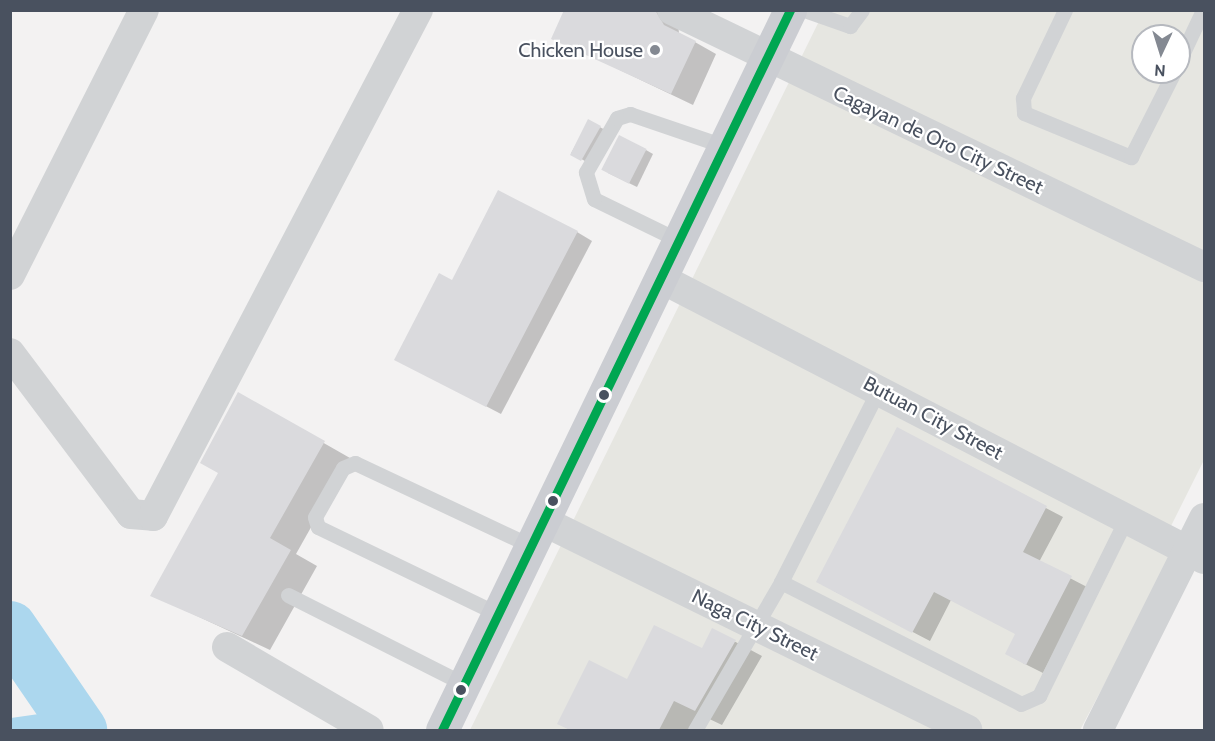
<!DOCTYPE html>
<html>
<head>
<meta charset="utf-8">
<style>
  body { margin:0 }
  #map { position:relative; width:1215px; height:741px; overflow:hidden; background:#f3f2f2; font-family:Cabin,sans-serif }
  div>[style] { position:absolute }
  .commercial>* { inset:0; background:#e6e6e1 }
  .water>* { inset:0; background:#acd7ee }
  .shadow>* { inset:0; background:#0003; transform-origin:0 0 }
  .river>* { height:54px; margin:-27px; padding:0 27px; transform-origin:27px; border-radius:27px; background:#acd7ee }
  .building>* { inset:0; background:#dadadd; transform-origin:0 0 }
  .lane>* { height:15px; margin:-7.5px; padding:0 7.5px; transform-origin:7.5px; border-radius:7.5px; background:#d1d3d5 }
  .street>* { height:30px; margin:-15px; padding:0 15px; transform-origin:15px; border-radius:15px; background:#d1d3d5 }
  .primary>* { height:33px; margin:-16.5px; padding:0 16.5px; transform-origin:16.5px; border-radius:16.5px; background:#cbcdd2 }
  .bus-1>* { height:9px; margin:-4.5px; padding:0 4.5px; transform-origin:4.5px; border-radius:4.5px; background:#00a651 }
  .dots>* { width:16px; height:16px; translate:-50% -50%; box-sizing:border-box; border:3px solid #fff; border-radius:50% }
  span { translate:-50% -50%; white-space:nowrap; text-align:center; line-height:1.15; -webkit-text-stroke:4.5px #fff; paint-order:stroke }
  .poi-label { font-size:20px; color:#49515f }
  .right { translate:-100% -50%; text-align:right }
  .street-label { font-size:20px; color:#49515f }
  .frame { position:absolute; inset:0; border:12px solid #49515f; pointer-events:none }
  .north { position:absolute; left:1131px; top:24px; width:60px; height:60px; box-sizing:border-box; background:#fff; border:2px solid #b6b9bf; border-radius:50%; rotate:184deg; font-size:16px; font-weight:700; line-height:24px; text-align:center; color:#49515f }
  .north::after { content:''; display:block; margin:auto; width:21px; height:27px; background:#848992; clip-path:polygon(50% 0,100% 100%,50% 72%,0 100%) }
</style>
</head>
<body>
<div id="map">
  <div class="commercial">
    <div style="clip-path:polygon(evenodd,824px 11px,1204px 11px,1204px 460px,1160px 548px,1173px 555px,1080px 730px,470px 730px,824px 11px,1143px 36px,1179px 36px,1179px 72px,1143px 72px,1143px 36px)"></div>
  </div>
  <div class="water">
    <div style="clip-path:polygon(81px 708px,108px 730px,11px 730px,11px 718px)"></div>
  </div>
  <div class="shadow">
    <div style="clip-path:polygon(566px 10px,684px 10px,677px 15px,679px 33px,716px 54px,693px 105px,553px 38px)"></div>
    <div style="left:589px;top:121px;width:21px;height:37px;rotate:29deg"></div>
    <div style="clip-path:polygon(646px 150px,653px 154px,637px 187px,608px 173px)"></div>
    <div style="clip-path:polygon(577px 232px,592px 241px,501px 414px,409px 366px,453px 282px)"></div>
    <div style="clip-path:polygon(238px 394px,350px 458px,296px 554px,317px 566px,270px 650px,152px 595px,220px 473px)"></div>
    <div style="clip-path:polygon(897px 430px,1063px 517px,1039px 562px,1087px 587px,1043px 673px,1023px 663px,1017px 634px,951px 600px,930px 641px,834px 591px)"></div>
    <div style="clip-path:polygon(713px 630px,762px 656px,722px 725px,701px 715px,694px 730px,571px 730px,559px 724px,628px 681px,703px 650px)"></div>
  </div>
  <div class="river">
    <div style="left:10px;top:628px;width:124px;rotate:55.5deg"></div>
  </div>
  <div class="building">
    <div style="clip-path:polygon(564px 10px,655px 10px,664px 25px,696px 41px,671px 94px,551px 39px)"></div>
    <div style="clip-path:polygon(588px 119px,601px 126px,581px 161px,570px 155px)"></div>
    <div style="left:619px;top:135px;width:31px;height:39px;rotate:27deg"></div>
    <div style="clip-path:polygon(498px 190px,578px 231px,486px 407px,394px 360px,439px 273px,452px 280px)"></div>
    <div style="clip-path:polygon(238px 392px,325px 441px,270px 538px,291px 550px,242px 636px,150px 596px,218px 473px,200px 463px)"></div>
    <div style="clip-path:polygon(897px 427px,1047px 506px,1023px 552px,1072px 576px,1026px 665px,1005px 654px,1015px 634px,934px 592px,912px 633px,816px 582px)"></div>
    <div style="clip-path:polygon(654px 625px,702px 648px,712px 628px,736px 640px,695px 711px,674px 701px,659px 730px,570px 730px,557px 724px,589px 660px,627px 679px)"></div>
  </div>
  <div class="lane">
    <div style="left:804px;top:10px;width:49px;rotate:19.2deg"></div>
    <div style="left:850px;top:26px;width:20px;rotate:-53deg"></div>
    <div style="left:1065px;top:10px;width:98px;rotate:115.5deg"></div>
    <div style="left:1023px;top:98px;width:15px;rotate:86deg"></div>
    <div style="left:1024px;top:113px;width:116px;rotate:22.4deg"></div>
    <div style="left:1131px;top:157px;width:95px;rotate:-63.2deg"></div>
    <div style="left:1179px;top:61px;width:56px;rotate:-64.8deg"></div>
    <div style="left:678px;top:240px;width:93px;rotate:-154deg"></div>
    <div style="left:594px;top:199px;width:28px;rotate:-107deg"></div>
    <div style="left:586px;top:172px;width:62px;rotate:-60.1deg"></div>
    <div style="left:617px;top:118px;width:14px;rotate:-17deg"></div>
    <div style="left:630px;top:114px;width:99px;rotate:18.8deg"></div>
    <div style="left:781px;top:582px;width:269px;rotate:26.9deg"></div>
    <div style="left:1021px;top:704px;width:20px;rotate:-24deg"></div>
    <div style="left:1039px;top:696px;width:197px;rotate:-63.8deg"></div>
    <div style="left:288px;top:595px;width:197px;rotate:26.8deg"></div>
    <div style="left:498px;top:614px;width:200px;rotate:-154.2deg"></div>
    <div style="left:318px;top:527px;width:10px;rotate:-107deg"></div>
    <div style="left:315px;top:517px;width:56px;rotate:-60.3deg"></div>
    <div style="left:343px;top:468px;width:13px;rotate:-23deg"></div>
    <div style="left:355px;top:463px;width:195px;rotate:25.2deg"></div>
    <div style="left:695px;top:730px;width:171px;rotate:-59.8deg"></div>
    <div style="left:781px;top:582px;width:216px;rotate:-63.1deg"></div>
  </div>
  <div class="street">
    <div style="left:672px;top:10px;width:591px;rotate:25.78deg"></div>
    <div style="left:10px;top:275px;width:297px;rotate:-63.2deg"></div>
    <div style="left:660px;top:278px;width:612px;rotate:27.32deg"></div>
    <div style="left:10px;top:353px;width:201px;rotate:53.1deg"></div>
    <div style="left:131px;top:514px;width:22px;rotate:5deg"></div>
    <div style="left:153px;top:516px;width:571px;rotate:-62.36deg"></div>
    <div style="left:543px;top:521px;width:473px;rotate:26.2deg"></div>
    <div style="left:227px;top:647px;width:164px;rotate:30.3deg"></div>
    <div style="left:1098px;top:730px;width:237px;rotate:-63.4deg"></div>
  </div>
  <div class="primary">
    <div style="left:442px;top:730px;width:800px;rotate:-64.2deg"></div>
  </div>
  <div class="bus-1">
    <div style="left:442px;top:730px;width:800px;rotate:-64.2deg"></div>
  </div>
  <div class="dots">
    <div style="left:655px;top:50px;background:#848992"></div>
    <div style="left:604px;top:395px;background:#49515f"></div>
    <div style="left:553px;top:501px;background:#49515f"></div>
    <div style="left:461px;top:690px;background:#49515f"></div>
  </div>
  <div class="poi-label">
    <span class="right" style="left:643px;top:50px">Chicken House</span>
  </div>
  <div class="street-label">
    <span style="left:938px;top:140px;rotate:25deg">Cagayan de Oro City Street</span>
    <span style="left:933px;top:418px;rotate:28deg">Butuan City Street</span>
    <span style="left:755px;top:625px;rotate:26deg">Naga City Street</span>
  </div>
  <div class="frame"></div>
  <div class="north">N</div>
</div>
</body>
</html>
